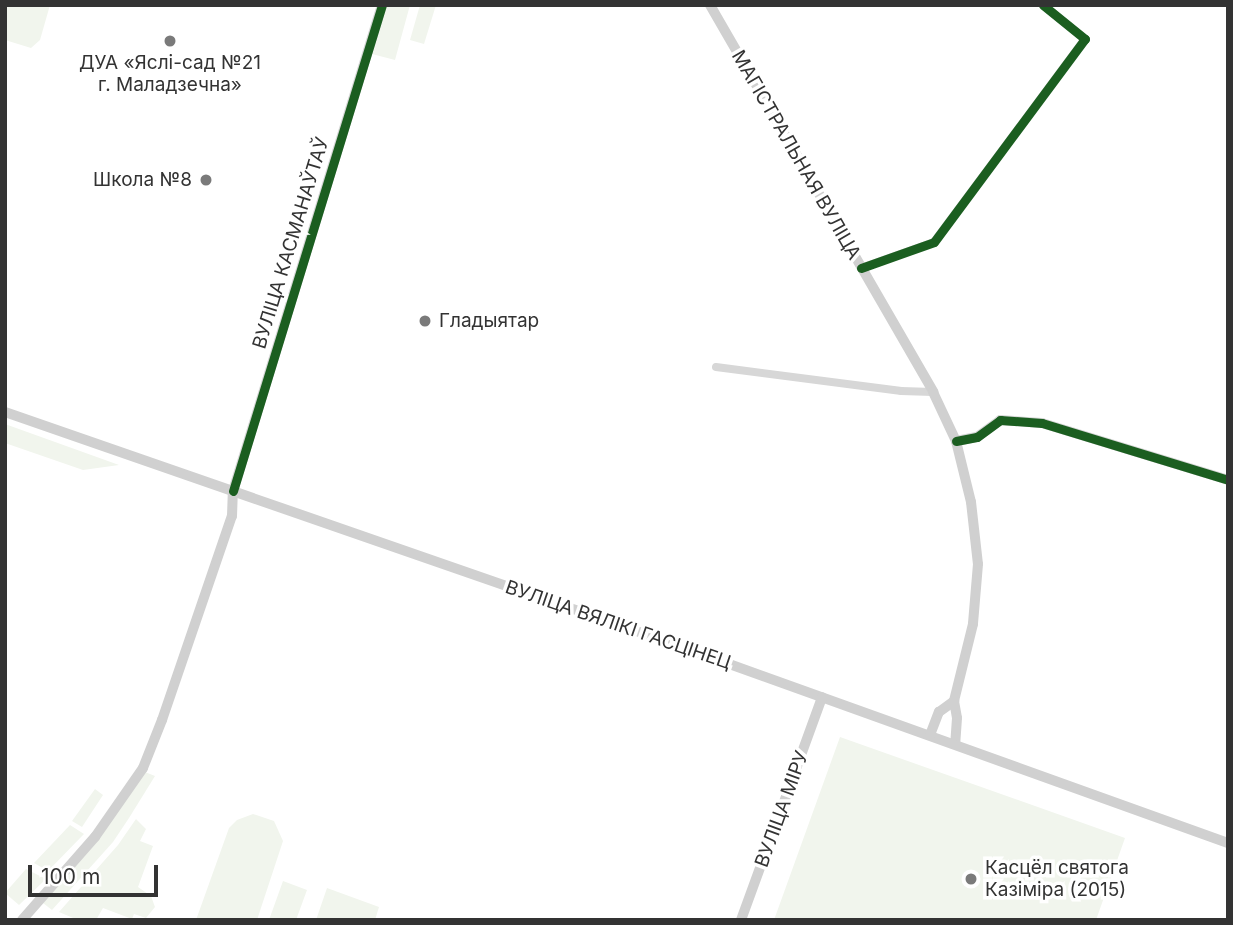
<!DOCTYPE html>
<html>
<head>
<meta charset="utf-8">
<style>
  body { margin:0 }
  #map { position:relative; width:1233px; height:925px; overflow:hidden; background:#fff; font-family:Inter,sans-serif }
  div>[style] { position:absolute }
  .green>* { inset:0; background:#f1f5ed }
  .minor>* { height:8px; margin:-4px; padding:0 4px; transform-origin:4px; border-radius:4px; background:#d7d7d7 }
  .tertiary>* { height:10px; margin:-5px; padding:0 5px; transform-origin:5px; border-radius:5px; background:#d7d7d7 }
  .secondary>* { height:10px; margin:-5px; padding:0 5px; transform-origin:5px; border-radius:5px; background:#d0d0d0 }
  .cycleway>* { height:9px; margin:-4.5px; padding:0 4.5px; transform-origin:4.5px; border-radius:4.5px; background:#1b5e20 }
  .dots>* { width:19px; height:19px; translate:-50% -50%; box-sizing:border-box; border:4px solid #fff; border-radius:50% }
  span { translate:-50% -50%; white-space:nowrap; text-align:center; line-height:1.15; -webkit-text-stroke:7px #fff; paint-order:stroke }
  .poi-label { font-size:19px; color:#333 }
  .right { translate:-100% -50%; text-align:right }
  .left { translate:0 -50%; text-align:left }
  .street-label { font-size:19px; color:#333 }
  .frame { position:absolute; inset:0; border:7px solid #333; pointer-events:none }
  .scale { position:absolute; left:28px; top:865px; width:130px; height:32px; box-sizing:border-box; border:4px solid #333; border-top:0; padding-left:9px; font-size:21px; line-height:24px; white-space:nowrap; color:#333; -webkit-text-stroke:5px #fff; paint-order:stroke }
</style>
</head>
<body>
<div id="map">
  <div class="green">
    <div style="clip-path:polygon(5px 5px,50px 5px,40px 40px,31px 48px,5px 40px)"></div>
    <div style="clip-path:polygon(387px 5px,410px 5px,395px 60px,372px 54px)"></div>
    <div style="clip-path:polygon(420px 5px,436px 5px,424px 44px,410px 40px)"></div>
    <div style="clip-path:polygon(5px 424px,119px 465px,83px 470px,5px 443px)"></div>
    <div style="clip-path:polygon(840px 737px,1125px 838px,1096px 920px,774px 920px)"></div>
    <div style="clip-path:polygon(145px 772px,155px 776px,129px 818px,113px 842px,52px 910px,43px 903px)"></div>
    <div style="clip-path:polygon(95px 789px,103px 795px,82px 827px,72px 821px)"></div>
    <div style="clip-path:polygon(253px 814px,274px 821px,283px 841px,257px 920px,196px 920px,229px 828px,237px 820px)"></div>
    <div style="clip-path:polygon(136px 819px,146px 829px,140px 841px,153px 846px,138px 887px,151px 896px,155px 907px,146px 918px,134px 914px,132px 919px,103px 908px,96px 920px,78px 920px,59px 912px,118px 845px)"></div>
    <div style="clip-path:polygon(70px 825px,84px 834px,48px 871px,34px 863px)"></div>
    <div style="clip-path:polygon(26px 869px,46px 879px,19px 905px,5px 893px)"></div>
    <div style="clip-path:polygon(283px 881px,307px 890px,296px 920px,269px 920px)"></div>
    <div style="clip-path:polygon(327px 888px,379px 907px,375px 920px,316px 920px)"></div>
  </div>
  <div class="minor">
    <div style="left:861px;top:268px;width:77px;rotate:-19.6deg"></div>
    <div style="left:934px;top:242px;width:253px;rotate:-53.4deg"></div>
    <div style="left:1085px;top:39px;width:54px;rotate:-141deg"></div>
    <div style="left:716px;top:367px;width:187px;rotate:7.4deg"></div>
    <div style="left:901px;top:391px;width:32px;rotate:2deg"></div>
  </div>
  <div class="tertiary">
    <div style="left:956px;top:441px;width:21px;rotate:-11deg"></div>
    <div style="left:977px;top:437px;width:29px;rotate:-36deg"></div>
    <div style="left:1000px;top:420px;width:42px;rotate:4.1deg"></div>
    <div style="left:1042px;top:423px;width:195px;rotate:17deg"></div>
    <div style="left:233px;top:491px;width:508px;rotate:-72.96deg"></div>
  </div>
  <div class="secondary">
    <div style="left:710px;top:5px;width:447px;rotate:60deg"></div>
    <div style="left:933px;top:392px;width:54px;rotate:64.9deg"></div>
    <div style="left:956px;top:441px;width:63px;rotate:76.2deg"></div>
    <div style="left:971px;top:502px;width:62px;rotate:83.6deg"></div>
    <div style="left:978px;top:564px;width:60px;rotate:94.8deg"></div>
    <div style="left:973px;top:624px;width:79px;rotate:103.9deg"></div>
    <div style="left:954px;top:701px;width:17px;rotate:80deg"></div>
    <div style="left:957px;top:718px;width:26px;rotate:94deg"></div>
    <div style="left:5px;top:412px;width:717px;rotate:19.14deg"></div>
    <div style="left:682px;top:647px;width:580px;rotate:19.75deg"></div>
    <div style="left:930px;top:735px;width:25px;rotate:-69deg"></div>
    <div style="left:939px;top:712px;width:19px;rotate:-36deg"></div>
    <div style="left:22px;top:920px;width:111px;rotate:-48.7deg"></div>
    <div style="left:95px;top:837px;width:84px;rotate:-55.2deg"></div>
    <div style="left:143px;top:768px;width:52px;rotate:-68.4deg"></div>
    <div style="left:162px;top:720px;width:216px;rotate:-71.1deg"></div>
    <div style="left:232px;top:516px;width:25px;rotate:-88deg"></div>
    <div style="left:741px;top:920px;width:237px;rotate:-70deg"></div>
  </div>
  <div class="cycleway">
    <div style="left:861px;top:268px;width:77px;rotate:-19.6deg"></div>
    <div style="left:934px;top:242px;width:253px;rotate:-53.4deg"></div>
    <div style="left:1085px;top:39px;width:54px;rotate:-141deg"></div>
    <div style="left:956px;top:441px;width:21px;rotate:-11deg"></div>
    <div style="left:977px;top:437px;width:29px;rotate:-36deg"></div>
    <div style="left:1000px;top:420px;width:42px;rotate:4.1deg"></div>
    <div style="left:1042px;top:423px;width:195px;rotate:17deg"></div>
    <div style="left:233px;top:491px;width:508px;rotate:-72.96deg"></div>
  </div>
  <div class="dots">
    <div style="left:170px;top:41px;background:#7a7a7a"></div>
    <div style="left:206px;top:180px;background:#7a7a7a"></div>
    <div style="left:425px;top:321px;background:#7a7a7a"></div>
    <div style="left:971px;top:879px;background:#7a7a7a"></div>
  </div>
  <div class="poi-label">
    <span style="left:170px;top:74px">ДУА «Яслі-сад №21<br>г. Маладзечна»</span>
    <span class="right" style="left:192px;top:180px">Школа №8</span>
    <span class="left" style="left:439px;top:321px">Гладыятар</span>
    <span class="left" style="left:985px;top:879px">Касцёл святога<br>Казіміра (2015)</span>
  </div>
  <div class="street-label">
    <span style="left:796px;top:155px;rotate:60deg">МАГІСТРАЛЬНАЯ ВУЛІЦА</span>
    <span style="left:291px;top:243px;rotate:-73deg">ВУЛІЦА КАСМАНАЎТАЎ</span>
    <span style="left:618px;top:625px;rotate:19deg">ВУЛІЦА ВЯЛІКІ ГАСЦІНЕЦ</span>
    <span style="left:782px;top:809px;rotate:-70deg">ВУЛІЦА МІРУ</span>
  </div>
  <div class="frame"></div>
  <div class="scale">100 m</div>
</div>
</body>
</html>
